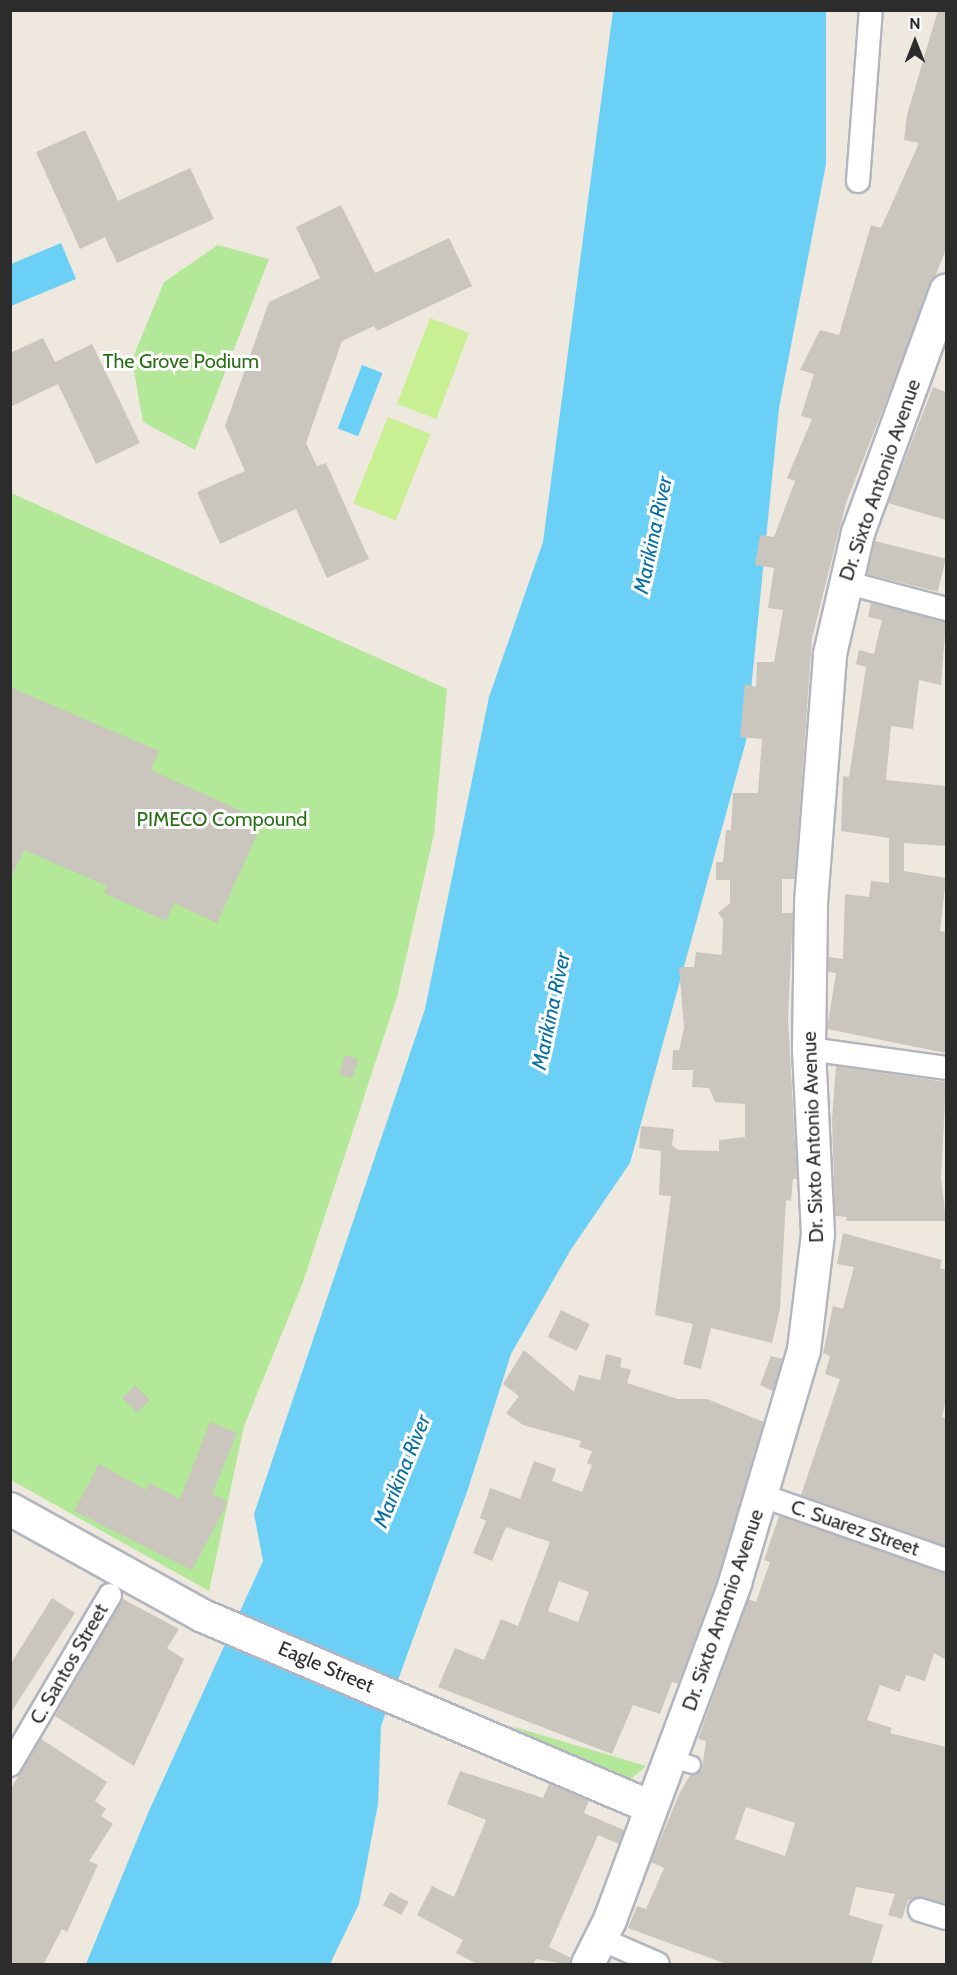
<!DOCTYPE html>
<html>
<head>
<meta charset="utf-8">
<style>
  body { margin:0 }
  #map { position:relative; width:957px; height:1975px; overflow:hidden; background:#efe8de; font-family:Cabin,sans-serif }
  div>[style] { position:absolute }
  .green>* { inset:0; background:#b2e898 }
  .pitch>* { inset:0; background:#c8f093; transform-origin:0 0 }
  .water>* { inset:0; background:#6bd0f6; transform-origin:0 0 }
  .building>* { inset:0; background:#cac5bd; transform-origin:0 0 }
  .roads { filter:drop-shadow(2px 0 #b2b5c1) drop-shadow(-2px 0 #b2b5c1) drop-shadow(0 2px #b2b5c1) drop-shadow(0 -2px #b2b5c1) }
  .pedestrian>* { height:16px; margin:-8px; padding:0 8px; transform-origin:8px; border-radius:8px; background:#fff }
  .minor>* { height:22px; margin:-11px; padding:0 11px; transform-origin:11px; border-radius:11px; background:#fff }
  .secondary>* { height:32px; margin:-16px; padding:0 16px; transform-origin:16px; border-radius:16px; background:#fff }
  span { translate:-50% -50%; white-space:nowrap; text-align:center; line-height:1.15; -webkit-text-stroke:6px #fff; paint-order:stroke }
  .park-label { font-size:20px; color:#287016 }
  .street-label { font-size:20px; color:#2c2c2c }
  .water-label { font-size:21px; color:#056fa8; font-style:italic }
  .frame { position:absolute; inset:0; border:12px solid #2c2c2c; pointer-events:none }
  .north { position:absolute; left:885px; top:12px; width:60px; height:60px; -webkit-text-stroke:4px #fff; paint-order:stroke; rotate:0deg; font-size:16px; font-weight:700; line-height:24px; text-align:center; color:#2c2c2c }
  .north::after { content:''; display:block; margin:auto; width:21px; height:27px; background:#2c2c2c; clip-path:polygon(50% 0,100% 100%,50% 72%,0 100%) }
</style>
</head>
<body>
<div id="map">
  <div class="green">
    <div style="clip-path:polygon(218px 245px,269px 259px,195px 450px,143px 422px,132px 360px,164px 282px)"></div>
    <div style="clip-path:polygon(11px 493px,447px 689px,434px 834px,397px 997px,303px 1282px,244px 1426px,209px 1591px,11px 1480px)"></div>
    <div style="clip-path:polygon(511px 1726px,646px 1766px,625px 1784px)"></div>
  </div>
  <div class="pitch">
    <div style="left:430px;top:318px;width:42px;height:92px;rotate:21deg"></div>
    <div style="left:388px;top:417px;width:46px;height:93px;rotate:22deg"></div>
  </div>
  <div class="water">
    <div style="clip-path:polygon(613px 11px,826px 11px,826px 164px,779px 408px,746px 741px,630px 1163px,570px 1251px,511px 1354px,467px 1492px,381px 1726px,378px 1804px,359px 1904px,330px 1964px,86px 1964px,148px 1813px,263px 1561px,254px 1514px,425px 1009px,489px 697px,543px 542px)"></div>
    <div style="clip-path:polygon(61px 243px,76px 279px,11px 306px,11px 264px)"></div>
    <div style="left:362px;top:365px;width:22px;height:68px;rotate:21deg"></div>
  </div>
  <div class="building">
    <div style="clip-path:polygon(938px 10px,946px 10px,946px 249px,846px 503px,812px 638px,795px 879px,782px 879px,782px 913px,793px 913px,788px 1018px,797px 1179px,793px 1179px,791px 1201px,786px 1200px,780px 1309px,772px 1343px,711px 1328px,701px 1369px,683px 1364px,693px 1324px,655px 1315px,671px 1196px,659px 1195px,661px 1151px,639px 1148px,641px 1126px,674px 1129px,672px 1145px,678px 1150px,719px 1151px,719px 1140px,745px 1137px,745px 1104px,715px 1102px,709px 1088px,692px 1087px,693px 1070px,672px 1070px,673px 1050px,679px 1050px,684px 1028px,679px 967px,694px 967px,696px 952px,722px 955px,723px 919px,718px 913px,730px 903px,730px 880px,716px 880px,716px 862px,723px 862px,726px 830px,731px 830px,733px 793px,758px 793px,762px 739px,740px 737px,745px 684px,756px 687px,757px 662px,774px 662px,783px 610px,768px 608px,774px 568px,755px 565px,760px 535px,774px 537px,795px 481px,787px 478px,812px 419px,801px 416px,814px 374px,800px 370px,820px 330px,839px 335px,871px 225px,881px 228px,919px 143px,904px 140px,907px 115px)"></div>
    <div style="clip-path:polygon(85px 130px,118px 201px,190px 168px,214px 219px,117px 263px,105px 237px,80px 249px,36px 152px)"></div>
    <div style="clip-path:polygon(341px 205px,375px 273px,449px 238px,472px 286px,377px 331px,374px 326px,342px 341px,306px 443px,317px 466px,326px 463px,369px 559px,327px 578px,296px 509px,220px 544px,197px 492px,245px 471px,225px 426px,269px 302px,320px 278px,296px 227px)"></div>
    <div style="clip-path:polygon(43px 338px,55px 362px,92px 344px,140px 443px,96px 464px,58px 384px,10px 407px,10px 353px)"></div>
    <div style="clip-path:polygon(933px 387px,946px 392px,946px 520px,888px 503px)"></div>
    <div style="left:875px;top:541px;width:73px;height:34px;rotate:14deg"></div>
    <div style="clip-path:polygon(871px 603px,946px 622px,941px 685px,919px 680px,913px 729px,891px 726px,886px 780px,946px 786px,946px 846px,904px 843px,904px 871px,946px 878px,940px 931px,946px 932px,946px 1053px,827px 1029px,836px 973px,828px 972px,828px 957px,843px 959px,845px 894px,869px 897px,871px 881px,889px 883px,889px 838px,841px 831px,843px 776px,849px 777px,866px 667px,856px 664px,859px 650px,874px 654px,882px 620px,868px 617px)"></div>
    <div style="clip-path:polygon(10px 687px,159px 751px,151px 770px,263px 821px,217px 923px,174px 903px,166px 921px,104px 893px,107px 886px,24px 850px,10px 880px)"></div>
    <div style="left:345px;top:1055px;width:14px;height:20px;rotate:17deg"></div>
    <div style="clip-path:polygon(836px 1066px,946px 1082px,941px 1178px,946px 1221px,846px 1221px,847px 1217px,835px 1216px,832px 1119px)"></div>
    <div style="clip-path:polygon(843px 1233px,942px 1260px,940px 1268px,946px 1270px,946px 1401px,942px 1417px,946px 1418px,946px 1546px,801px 1495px,840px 1379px,825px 1374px,830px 1356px,823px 1353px,833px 1306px,843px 1309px,854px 1267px,837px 1264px)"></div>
    <div style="left:561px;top:1310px;width:32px;height:30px;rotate:26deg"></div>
    <div style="clip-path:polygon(evenodd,524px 1350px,574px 1392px,579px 1375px,600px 1380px,606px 1354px,622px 1358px,620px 1367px,631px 1370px,627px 1383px,678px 1399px,707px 1399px,764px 1422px,718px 1577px,678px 1684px,672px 1682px,660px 1714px,633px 1705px,612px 1754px,438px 1687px,455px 1648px,484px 1660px,501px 1619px,518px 1626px,550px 1542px,506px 1527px,492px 1561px,473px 1553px,486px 1521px,480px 1518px,490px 1488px,520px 1499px,534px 1461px,556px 1469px,552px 1481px,582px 1492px,592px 1465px,587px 1463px,592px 1451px,579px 1447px,581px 1441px,523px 1425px,506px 1413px,519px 1396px,503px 1384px,524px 1350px,559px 1581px,589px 1592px,578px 1622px,548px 1611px,559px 1581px)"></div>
    <div style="clip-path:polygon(771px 1356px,783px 1359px,773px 1391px,760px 1385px)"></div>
    <div style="left:135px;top:1385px;width:21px;height:18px;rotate:45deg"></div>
    <div style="clip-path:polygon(210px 1422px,237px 1433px,212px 1494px,228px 1502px,192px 1570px,74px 1511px,99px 1464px,146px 1490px,149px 1483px,180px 1499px)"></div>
    <div style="clip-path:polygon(evenodd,779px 1516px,946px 1573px,946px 1660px,934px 1653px,925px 1681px,906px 1675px,900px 1692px,880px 1685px,867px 1720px,892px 1728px,890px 1733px,946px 1747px,946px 1904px,923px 1897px,908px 1900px,902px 1919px,888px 1915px,895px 1894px,856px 1887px,849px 1915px,883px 1925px,871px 1965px,729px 1965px,628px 1928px,637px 1906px,646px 1909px,664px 1868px,651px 1862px,679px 1794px,690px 1775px,702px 1769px,706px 1741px,698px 1739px,748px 1599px,756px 1602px,770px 1562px,764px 1560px,779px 1516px,746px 1807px,795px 1823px,785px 1856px,735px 1839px,746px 1807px)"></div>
    <div style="clip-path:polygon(52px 1598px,75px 1613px,10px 1714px,10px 1665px)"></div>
    <div style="clip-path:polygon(123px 1599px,179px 1629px,167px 1648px,184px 1659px,134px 1766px,55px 1716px)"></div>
    <div style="clip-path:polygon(41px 1739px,107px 1782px,95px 1801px,106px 1809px,101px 1816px,113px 1824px,89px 1861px,98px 1865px,67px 1932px,62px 1929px,43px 1965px,10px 1965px,10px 1790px)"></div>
    <div style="clip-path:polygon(460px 1771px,543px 1798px,549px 1784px,589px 1800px,584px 1813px,624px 1830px,619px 1844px,598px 1835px,549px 1947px,571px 1958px,570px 1965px,536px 1959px,533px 1965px,479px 1965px,456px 1953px,463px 1940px,417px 1915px,432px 1886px,454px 1897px,486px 1820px,447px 1804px)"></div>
    <div style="left:390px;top:1892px;width:21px;height:15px;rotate:28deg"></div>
  </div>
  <div class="roads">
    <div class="pedestrian">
      <div style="left:671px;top:1758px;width:22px;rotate:18deg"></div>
    </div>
    <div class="minor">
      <div style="left:858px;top:181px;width:171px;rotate:-85.7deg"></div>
      <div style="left:844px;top:582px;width:106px;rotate:14.8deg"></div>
      <div style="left:809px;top:1049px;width:138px;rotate:7.9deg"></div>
      <div style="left:763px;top:1496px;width:194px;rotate:19.3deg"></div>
      <div style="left:10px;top:1765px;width:197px;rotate:-59.5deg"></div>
      <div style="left:920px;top:1910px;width:27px;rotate:17deg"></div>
      <div style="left:601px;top:1939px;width:62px;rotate:23.7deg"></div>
    </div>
    <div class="secondary">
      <div style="left:10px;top:1509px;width:221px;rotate:29deg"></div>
      <div style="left:203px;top:1616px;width:486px;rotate:23.1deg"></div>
      <div style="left:588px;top:1964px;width:49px;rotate:-63.4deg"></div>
      <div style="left:610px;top:1920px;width:359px;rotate:-69.6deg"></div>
      <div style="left:735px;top:1583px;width:243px;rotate:-73.5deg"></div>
      <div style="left:804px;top:1350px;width:117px;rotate:-83.1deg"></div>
      <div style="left:818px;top:1234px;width:185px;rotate:-92.8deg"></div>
      <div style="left:809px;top:1049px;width:146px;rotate:-89.2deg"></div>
      <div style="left:811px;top:903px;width:250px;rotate:-85.6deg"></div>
      <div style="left:830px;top:654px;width:124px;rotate:-77deg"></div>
      <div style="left:858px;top:533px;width:258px;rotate:-70deg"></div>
    </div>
  </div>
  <div class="park-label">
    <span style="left:181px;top:361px">The Grove Podium</span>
    <span style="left:222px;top:819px">PIMECO Compound</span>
  </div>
  <div class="street-label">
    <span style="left:880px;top:480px;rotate:-71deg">Dr. Sixto Antonio Avenue</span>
    <span style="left:813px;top:1137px;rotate:-92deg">Dr. Sixto Antonio Avenue</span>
    <span style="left:855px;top:1528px;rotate:19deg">C. Suarez Street</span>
    <span style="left:723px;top:1610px;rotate:-71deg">Dr. Sixto Antonio Avenue</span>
    <span style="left:69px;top:1664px;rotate:-60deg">C. Santos Street</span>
    <span style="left:326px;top:1667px;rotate:23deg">Eagle Street</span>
  </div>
  <div class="water-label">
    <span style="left:653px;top:535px;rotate:-78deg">Marikina River</span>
    <span style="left:551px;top:1011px;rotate:-78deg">Marikina River</span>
    <span style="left:402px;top:1471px;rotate:-68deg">Marikina River</span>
  </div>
  <div class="frame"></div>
  <div class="north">N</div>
</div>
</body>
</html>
